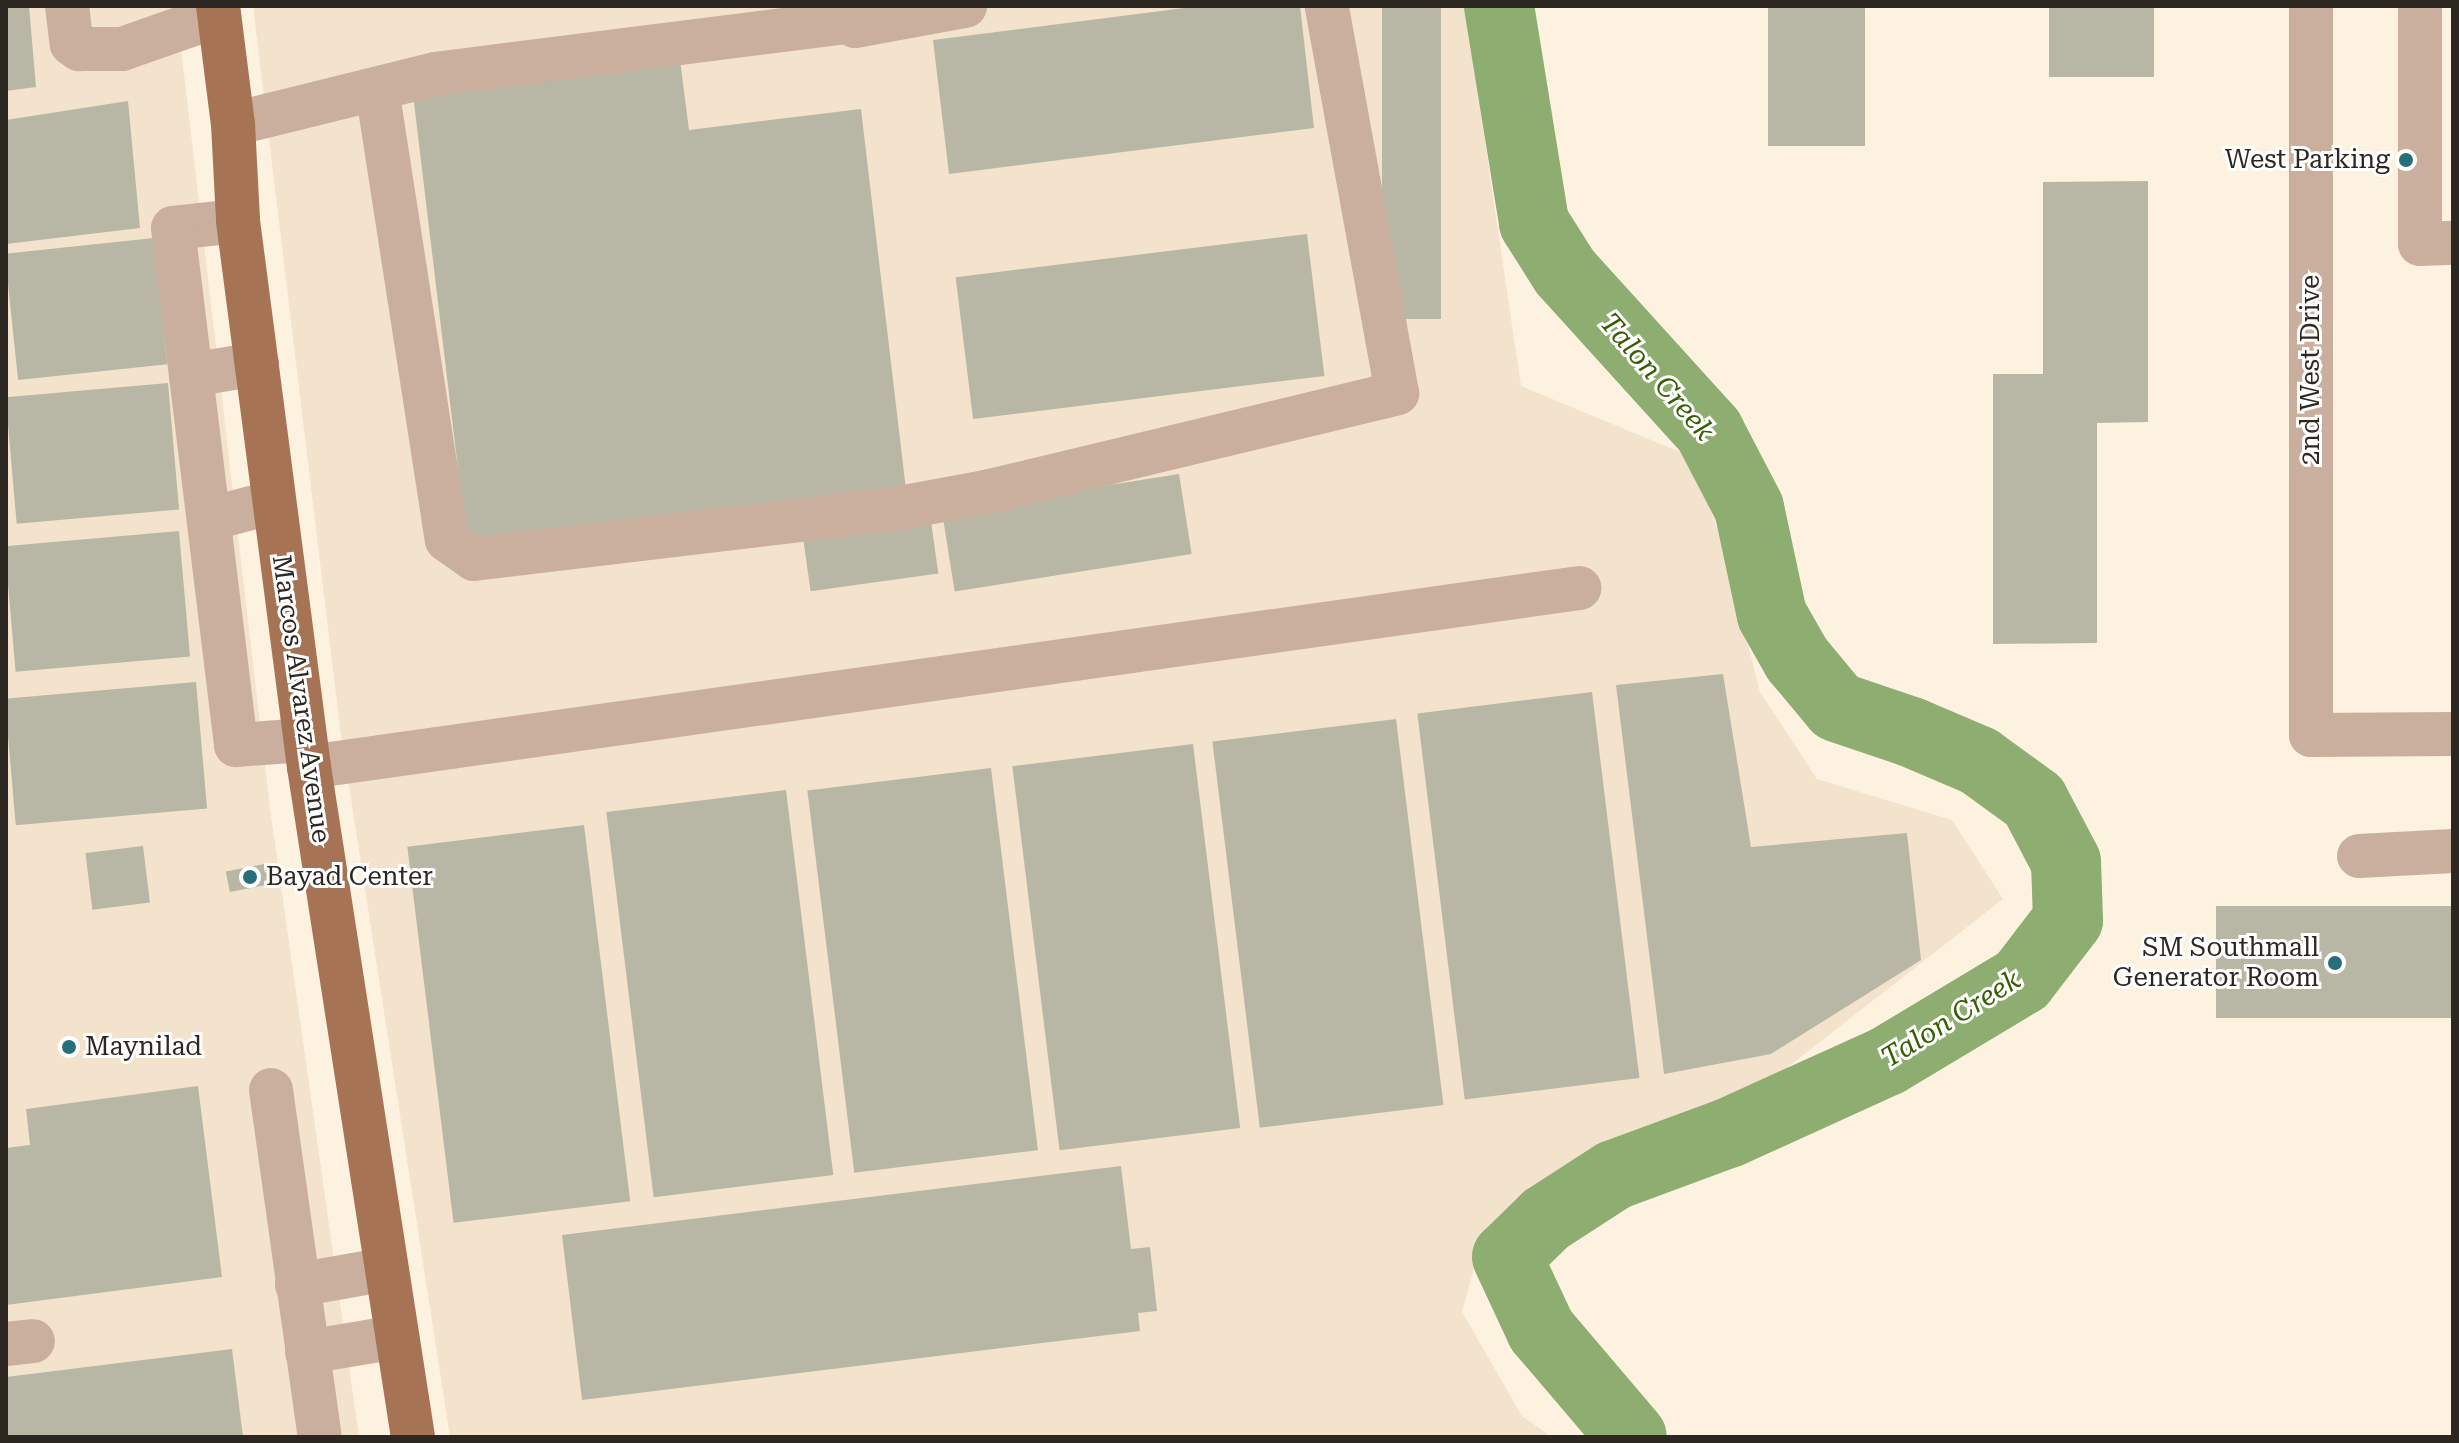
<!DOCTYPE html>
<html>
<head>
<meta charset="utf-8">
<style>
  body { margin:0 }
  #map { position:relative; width:2459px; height:1443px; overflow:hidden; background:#fdf1e0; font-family:"Roboto Serif",serif }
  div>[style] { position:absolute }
  .built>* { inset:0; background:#f3e3cc }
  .river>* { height:70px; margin:-35px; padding:0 35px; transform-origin:35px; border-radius:35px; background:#8dad71 }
  .building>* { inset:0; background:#b8b7a5; transform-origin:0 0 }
  .minor>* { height:44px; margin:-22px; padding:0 22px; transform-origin:22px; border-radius:22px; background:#cbaf9e }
  .major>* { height:44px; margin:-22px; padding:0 22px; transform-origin:22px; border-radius:22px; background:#a67455 }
  .dots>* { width:22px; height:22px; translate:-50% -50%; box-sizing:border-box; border:4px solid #fff; border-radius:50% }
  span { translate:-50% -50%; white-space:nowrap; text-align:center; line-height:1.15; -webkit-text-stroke:6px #fff; paint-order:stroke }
  .poi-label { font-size:26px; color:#2c2721 }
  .right { translate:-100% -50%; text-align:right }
  .left { translate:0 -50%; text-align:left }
  .street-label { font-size:26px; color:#2c2721 }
  .water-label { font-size:28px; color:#385d00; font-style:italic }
  .frame { position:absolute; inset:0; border:8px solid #2c2721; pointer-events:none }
</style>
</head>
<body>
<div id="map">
  <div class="built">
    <div style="clip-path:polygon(6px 6px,176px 6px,270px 808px,359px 1437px,6px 1437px)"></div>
    <div style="clip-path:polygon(253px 6px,1465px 6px,1521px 386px,1692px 457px,1722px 542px,1760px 692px,1817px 779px,1952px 820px,2003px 899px,1761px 1088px,1484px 1232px,1462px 1312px,1522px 1416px,1552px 1437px,450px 1437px,340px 728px)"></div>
  </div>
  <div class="river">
    <div style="left:1499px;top:6px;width:220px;rotate:80.8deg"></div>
    <div style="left:1534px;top:223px;width:58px;rotate:57.7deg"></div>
    <div style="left:1565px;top:272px;width:215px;rotate:47.8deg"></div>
    <div style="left:1709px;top:431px;width:87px;rotate:62.5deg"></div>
    <div style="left:1749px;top:508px;width:109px;rotate:77.9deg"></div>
    <div style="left:1772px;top:615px;width:51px;rotate:60.4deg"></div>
    <div style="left:1797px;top:659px;width:62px;rotate:50.2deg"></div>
    <div style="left:1837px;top:707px;width:78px;rotate:18.7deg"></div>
    <div style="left:1911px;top:732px;width:74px;rotate:23.1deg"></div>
    <div style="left:1979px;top:761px;width:68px;rotate:36deg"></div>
    <div style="left:2034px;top:801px;width:69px;rotate:62.3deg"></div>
    <div style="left:2066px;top:862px;width:58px;rotate:88deg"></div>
    <div style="left:2068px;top:920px;width:76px;rotate:127.5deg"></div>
    <div style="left:2022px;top:980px;width:157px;rotate:149deg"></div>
    <div style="left:1887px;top:1061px;width:175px;rotate:155.6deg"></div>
    <div style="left:1728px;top:1133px;width:121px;rotate:159.8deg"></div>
    <div style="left:1614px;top:1175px;width:81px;rotate:147.1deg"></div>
    <div style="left:1546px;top:1219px;width:54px;rotate:135.7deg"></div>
    <div style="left:1507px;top:1257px;width:81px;rotate:65deg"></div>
    <div style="left:1541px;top:1330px;width:140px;rotate:49.6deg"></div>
  </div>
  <div class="building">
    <div style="clip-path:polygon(6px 6px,29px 6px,36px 87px,6px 91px)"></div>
    <div style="clip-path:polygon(1200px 6px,1300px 6px,1314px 128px,949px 174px,933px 40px)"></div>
    <div style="left:1382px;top:6px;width:59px;height:313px"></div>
    <div style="left:1768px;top:6px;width:97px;height:140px"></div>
    <div style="left:2049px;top:6px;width:105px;height:71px"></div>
    <div style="clip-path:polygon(679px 52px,689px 130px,861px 109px,907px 498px,468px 552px,412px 86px)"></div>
    <div style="clip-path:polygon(128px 101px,140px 228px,6px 244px,6px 120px)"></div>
    <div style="clip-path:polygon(2148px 181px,2148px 422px,2097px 423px,2097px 643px,1993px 644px,1993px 374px,2043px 374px,2043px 182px)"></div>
    <div style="left:1307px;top:234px;width:143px;height:354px;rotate:83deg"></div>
    <div style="left:154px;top:238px;width:127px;height:150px;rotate:84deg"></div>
    <div style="left:168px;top:383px;width:127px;height:163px;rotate:85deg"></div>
    <div style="left:1179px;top:474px;width:81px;height:240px;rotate:81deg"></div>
    <div style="left:930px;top:514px;width:60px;height:129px;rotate:82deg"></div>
    <div style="left:179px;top:531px;width:126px;height:175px;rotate:85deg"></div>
    <div style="clip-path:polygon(1723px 674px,1751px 847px,1907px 833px,1921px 960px,1771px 1054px,1664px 1074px,1616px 685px)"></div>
    <div style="left:196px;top:682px;width:127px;height:192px;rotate:85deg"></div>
    <div style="left:1592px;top:692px;width:389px;height:176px;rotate:83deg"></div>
    <div style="left:1396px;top:719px;width:389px;height:185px;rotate:83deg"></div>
    <div style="left:1193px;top:744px;width:387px;height:182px;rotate:83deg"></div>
    <div style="left:991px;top:768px;width:385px;height:185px;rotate:83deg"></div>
    <div style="left:786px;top:790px;width:388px;height:181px;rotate:83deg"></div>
    <div style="left:584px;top:825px;width:379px;height:178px;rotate:83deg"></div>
    <div style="left:143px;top:846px;width:57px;height:58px;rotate:83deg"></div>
    <div style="left:269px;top:863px;width:21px;height:44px;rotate:79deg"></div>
    <div style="left:2453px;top:906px;width:112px;height:237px;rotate:90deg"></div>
    <div style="clip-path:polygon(198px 1086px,222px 1277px,6px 1305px,6px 1148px,30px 1145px,26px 1109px)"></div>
    <div style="clip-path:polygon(1121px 1166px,1131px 1249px,1150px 1247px,1157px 1311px,1138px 1313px,1140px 1331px,582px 1400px,562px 1235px)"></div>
    <div style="clip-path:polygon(232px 1349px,243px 1437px,6px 1437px,6px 1377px)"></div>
  </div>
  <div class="minor">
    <div style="left:67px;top:6px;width:38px;rotate:83deg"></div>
    <div style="left:72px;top:44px;width:9px;rotate:36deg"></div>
    <div style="left:79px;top:49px;width:43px"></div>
    <div style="left:122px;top:49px;width:103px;rotate:-19.3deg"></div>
    <div style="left:2311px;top:6px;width:729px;rotate:90deg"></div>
    <div style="left:2311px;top:735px;width:142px;rotate:-0.4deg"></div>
    <div style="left:2420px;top:6px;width:238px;rotate:90deg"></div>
    <div style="left:2420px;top:244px;width:33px;rotate:-2deg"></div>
    <div style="left:377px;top:89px;width:456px;rotate:81.2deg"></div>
    <div style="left:447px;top:540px;width:33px;rotate:35deg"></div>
    <div style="left:474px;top:559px;width:423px;rotate:-6.8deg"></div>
    <div style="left:894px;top:509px;width:94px;rotate:-10.5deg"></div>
    <div style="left:986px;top:492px;width:423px;rotate:-13.5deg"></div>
    <div style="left:1397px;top:393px;width:393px;rotate:-100.3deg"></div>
    <div style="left:233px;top:124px;width:208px;rotate:-13.9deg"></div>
    <div style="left:435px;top:74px;width:417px;rotate:-7.2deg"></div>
    <div style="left:849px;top:22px;width:7px;rotate:34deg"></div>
    <div style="left:855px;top:26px;width:112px;rotate:-10.3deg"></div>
    <div style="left:238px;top:221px;width:65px;rotate:173.9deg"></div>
    <div style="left:173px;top:228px;width:521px;rotate:83.05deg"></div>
    <div style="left:236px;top:745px;width:69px;rotate:-4.1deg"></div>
    <div style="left:191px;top:375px;width:67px;rotate:-9.5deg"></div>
    <div style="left:209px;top:519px;width:67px;rotate:-14.7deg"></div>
    <div style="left:309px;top:767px;width:1283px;rotate:-8.02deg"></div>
    <div style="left:2359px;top:856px;width:94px;rotate:-3deg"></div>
    <div style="left:271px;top:1090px;width:350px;rotate:82deg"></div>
    <div style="left:297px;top:1285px;width:91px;rotate:-10.1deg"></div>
    <div style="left:6px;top:1344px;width:27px;rotate:-6deg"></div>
    <div style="left:307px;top:1352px;width:91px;rotate:-9.5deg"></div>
  </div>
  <div class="major">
    <div style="left:218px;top:6px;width:119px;rotate:82.8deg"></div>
    <div style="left:233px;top:124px;width:97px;rotate:87deg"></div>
    <div style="left:238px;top:221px;width:551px;rotate:82.59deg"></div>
    <div style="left:309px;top:767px;width:678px;rotate:81.18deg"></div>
  </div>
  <div class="dots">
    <div style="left:2406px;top:160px;background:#266f7a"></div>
    <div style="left:250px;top:877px;background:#266f7a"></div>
    <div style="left:2335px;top:963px;background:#266f7a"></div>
    <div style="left:69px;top:1047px;background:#266f7a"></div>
  </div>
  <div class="poi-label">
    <span class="right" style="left:2390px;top:160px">West Parking</span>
    <span class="left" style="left:266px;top:877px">Bayad Center</span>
    <span class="right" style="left:2319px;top:963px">SM Southmall<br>Generator Room</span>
    <span class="left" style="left:85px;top:1047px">Maynilad</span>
  </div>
  <div class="street-label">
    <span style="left:2311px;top:370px;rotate:-90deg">2nd West Drive</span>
    <span style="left:301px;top:699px;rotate:82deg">Marcos Alvarez Avenue</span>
  </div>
  <div class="water-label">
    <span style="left:1657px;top:377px;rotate:49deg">Talon Creek</span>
    <span style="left:1951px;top:1019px;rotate:-32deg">Talon Creek</span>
  </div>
  <div class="frame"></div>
</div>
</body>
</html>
